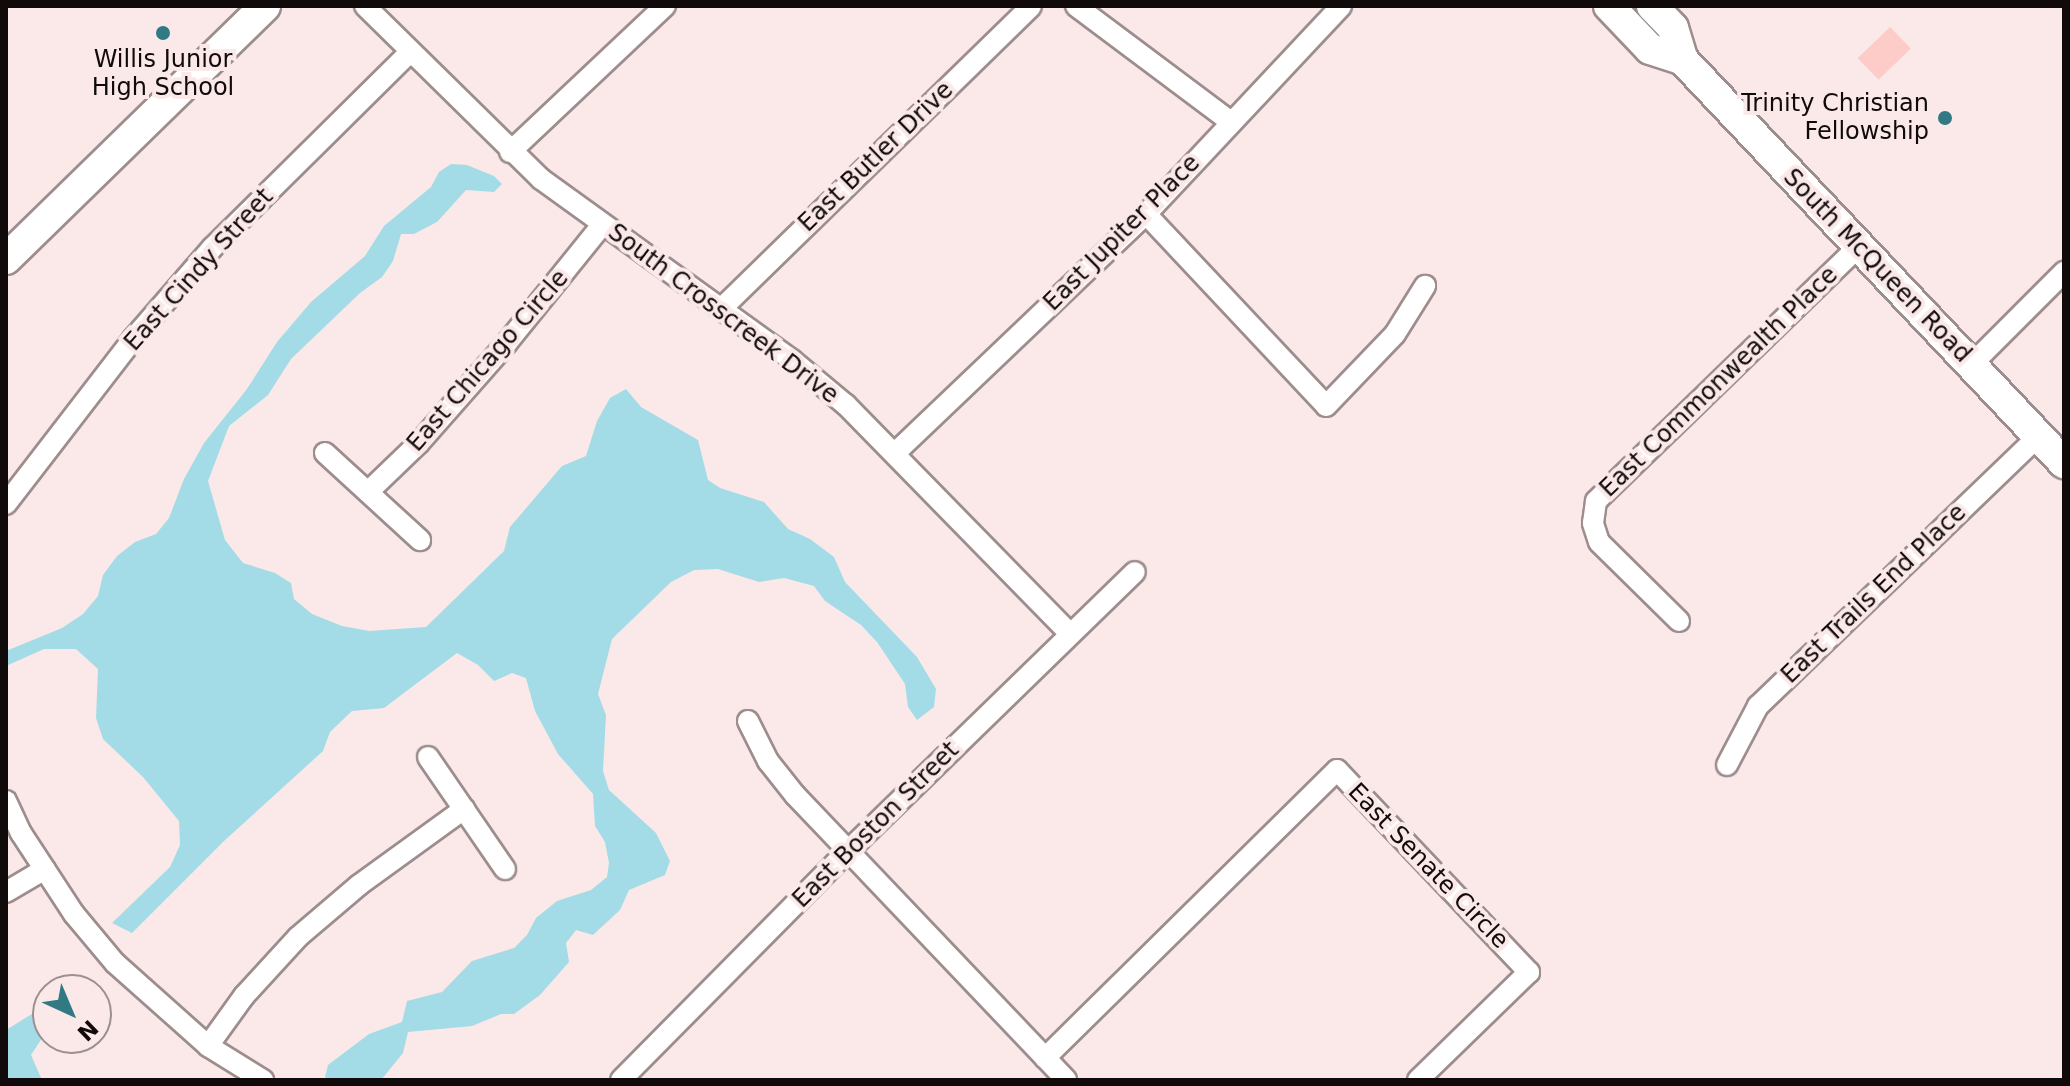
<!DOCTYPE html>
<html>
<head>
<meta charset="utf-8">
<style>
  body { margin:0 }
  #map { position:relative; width:2070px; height:1086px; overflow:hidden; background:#fae9e8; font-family:"DejaVu Sans",sans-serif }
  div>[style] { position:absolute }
  .green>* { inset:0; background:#fdccc9; transform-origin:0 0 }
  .water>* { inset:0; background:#a3dce6 }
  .roads { filter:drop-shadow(2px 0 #9d8d8c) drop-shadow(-2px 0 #9d8d8c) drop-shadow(0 2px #9d8d8c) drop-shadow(0 -2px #9d8d8c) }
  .street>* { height:20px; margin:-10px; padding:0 10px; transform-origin:10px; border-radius:10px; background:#fff }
  .secondary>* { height:30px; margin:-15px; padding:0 15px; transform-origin:15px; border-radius:15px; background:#fff }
  .dots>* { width:22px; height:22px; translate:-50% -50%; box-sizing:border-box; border:4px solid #fae9e8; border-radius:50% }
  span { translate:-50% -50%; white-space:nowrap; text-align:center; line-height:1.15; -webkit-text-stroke:8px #fae9e8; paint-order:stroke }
  .poi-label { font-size:24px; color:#100a0a }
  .right { translate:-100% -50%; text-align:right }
  .street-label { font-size:24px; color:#100a0a }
  .frame { position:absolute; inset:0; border:8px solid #100a0a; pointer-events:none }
  .north { position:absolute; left:32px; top:974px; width:80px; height:80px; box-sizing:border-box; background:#fae9e8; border:2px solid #9c908f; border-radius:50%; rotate:136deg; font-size:22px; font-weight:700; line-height:32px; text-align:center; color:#100a0a }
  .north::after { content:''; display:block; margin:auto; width:28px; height:36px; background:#317983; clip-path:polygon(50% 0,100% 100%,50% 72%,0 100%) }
</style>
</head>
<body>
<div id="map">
  <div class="green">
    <div style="left:1890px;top:27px;width:30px;height:45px;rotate:46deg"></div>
  </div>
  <div class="water">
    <div style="clip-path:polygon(451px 164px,467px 165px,494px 176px,502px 184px,494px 192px,466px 190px,437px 222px,414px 234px,401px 234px,393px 261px,382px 277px,360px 293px,291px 359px,268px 395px,229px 426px,208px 481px,225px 540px,243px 563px,275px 573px,291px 583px,294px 599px,312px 614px,342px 626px,369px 631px,426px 627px,504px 551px,510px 527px,562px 466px,586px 456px,597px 421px,610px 398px,626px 389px,641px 407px,698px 440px,708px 480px,720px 488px,764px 502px,788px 529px,810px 539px,834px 557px,845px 582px,917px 657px,936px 689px,934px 707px,917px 720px,908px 707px,905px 684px,877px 642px,861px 625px,825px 601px,814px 586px,784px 578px,759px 582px,718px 569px,694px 570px,671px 582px,612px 639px,598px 694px,606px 715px,603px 771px,609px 790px,656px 833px,670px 861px,665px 875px,629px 890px,620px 910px,593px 935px,576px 930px,566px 943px,569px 962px,540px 995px,514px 1014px,501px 1014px,472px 1026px,408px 1032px,403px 1053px,381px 1080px,329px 1080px,325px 1077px,328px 1065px,369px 1034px,402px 1022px,407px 1001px,442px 992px,472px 961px,514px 948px,527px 935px,536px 918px,557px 901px,591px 890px,607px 877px,609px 863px,605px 842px,595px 826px,593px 794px,558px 754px,535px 711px,526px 678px,512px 673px,494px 681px,478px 665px,457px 653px,384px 708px,352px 711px,330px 732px,323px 751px,224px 841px,132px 933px,112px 923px,170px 867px,180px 845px,179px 821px,143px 777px,103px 739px,96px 718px,98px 669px,76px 649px,44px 649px,6px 666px,6px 651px,62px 628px,83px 614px,98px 596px,103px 575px,117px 556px,135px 542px,156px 534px,169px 518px,184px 479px,204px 443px,247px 389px,277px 342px,311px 302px,365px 256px,384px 226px,431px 187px,439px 172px)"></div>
    <div style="clip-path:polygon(48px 1004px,48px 1029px,31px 1055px,42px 1080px,6px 1080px,6px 1030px)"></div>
  </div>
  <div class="roads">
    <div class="street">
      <div style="left:365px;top:6px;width:247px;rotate:44.5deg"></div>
      <div style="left:541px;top:179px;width:309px;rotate:35.8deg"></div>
      <div style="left:792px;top:360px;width:70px;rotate:39.8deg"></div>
      <div style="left:846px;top:405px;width:320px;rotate:45.6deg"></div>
      <div style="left:1076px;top:6px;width:194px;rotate:36.8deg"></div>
      <div style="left:510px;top:152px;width:213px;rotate:-43.3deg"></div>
      <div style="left:1146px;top:214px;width:263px;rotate:46.8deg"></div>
      <div style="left:1326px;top:406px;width:100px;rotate:-46.2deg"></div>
      <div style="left:1395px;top:334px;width:57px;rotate:-58deg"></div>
      <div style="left:721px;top:309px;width:433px;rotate:-44.3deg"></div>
      <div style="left:1971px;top:365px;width:132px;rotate:-45deg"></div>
      <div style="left:325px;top:453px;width:129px;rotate:42.5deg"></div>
      <div style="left:895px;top:453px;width:347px;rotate:-43.6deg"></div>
      <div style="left:1146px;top:214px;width:285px;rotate:-46.8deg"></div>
      <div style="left:368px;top:492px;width:71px;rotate:-43.9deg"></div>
      <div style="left:419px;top:443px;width:132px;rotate:-48.7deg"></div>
      <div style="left:506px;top:344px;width:153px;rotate:-51.1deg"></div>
      <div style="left:6px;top:504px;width:208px;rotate:-52.4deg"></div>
      <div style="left:133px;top:339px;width:121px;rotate:-49deg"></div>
      <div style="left:212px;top:248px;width:279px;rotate:-44.7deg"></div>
      <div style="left:1679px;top:621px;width:112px;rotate:-135.4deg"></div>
      <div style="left:1599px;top:542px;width:20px;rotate:-108deg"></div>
      <div style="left:1593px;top:523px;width:22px;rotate:-82deg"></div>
      <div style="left:1596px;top:501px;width:365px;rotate:-44.1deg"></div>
      <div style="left:748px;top:721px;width:45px;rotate:63.4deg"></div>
      <div style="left:768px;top:761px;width:43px;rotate:51.5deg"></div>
      <div style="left:795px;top:795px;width:393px;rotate:46.4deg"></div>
      <div style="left:428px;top:757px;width:136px;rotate:55.5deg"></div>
      <div style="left:1727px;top:765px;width:67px;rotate:-62.3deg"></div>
      <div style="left:1758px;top:706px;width:390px;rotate:-43.9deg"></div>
      <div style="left:6px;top:801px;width:35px;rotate:65deg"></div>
      <div style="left:21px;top:833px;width:97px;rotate:56.8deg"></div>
      <div style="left:74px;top:914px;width:64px;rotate:50.1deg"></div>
      <div style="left:115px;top:963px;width:125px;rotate:41.7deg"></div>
      <div style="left:208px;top:1046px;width:65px;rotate:31.7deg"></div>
      <div style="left:6px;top:892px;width:45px;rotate:-30.5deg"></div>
      <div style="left:208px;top:1046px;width:62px;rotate:-54.2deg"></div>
      <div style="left:244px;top:996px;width:80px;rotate:-47.5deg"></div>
      <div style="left:298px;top:937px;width:80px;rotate:-40.4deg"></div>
      <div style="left:359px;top:885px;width:130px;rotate:-35.9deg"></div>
      <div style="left:1045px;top:1058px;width:410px;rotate:-44.6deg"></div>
      <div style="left:1337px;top:770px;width:279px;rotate:46.5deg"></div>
      <div style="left:1529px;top:972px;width:155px;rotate:135.8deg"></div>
      <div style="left:621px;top:1080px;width:322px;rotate:-45.3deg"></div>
      <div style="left:848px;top:851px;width:400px;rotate:-44.2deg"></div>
    </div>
    <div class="secondary">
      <div style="left:1609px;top:6px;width:59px;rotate:46.4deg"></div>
      <div style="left:1650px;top:49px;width:35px;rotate:18deg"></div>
      <div style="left:1652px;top:6px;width:30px;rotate:46deg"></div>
      <div style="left:1673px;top:28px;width:34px;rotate:73deg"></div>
      <div style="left:1683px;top:60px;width:555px;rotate:46.61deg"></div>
      <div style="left:6px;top:259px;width:362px;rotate:-44.3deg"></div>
    </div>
  </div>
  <div class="dots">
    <div style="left:163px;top:33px;background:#317983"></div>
    <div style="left:1945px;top:118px;background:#317983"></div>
  </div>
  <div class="poi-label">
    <span style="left:163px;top:74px">Willis Junior<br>High School</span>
    <span class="right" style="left:1929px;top:118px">Trinity Christian<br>Fellowship</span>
  </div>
  <div class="street-label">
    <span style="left:876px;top:157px;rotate:-44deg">East Butler Drive</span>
    <span style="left:1122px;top:233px;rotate:-45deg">East Jupiter Place</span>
    <span style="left:1877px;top:266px;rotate:46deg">South McQueen Road</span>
    <span style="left:199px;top:270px;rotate:-48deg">East Cindy Street</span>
    <span style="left:723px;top:314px;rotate:37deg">South Crosscreek Drive</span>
    <span style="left:488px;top:361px;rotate:-49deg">East Chicago Circle</span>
    <span style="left:1719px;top:382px;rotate:-44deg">East Commonwealth Place</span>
    <span style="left:1874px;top:594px;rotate:-44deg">East Trails End Place</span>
    <span style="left:876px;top:825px;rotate:-45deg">East Boston Street</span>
    <span style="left:1428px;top:866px;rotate:46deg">East Senate Circle</span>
  </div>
  <div class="frame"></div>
  <div class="north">N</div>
</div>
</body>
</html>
